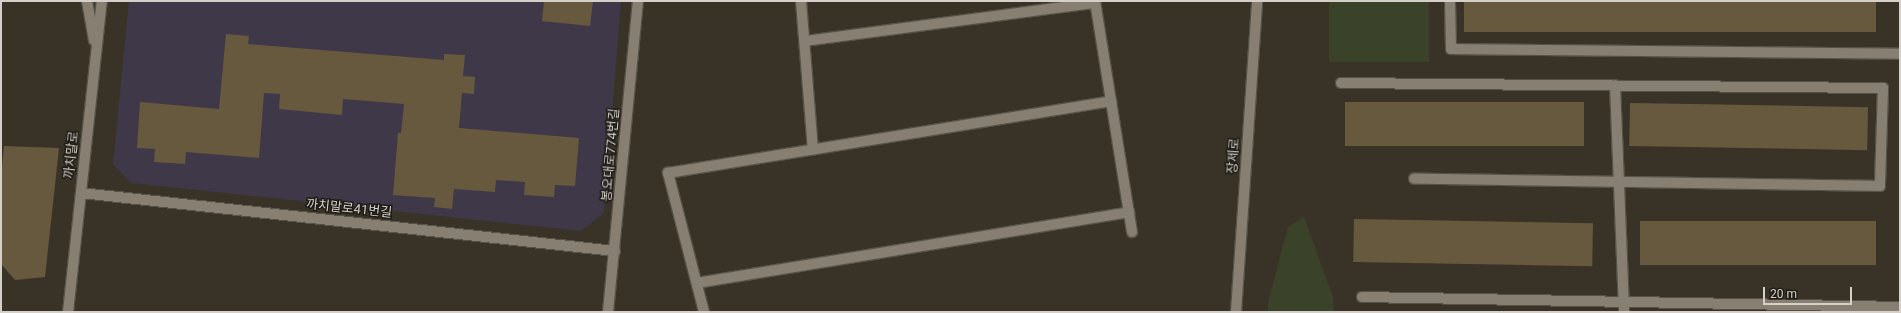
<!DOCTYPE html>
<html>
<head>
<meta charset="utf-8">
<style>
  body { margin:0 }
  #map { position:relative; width:1901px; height:313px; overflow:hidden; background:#393327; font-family:Roboto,"Noto Sans KR",sans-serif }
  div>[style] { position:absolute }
  .education>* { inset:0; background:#3f3848 }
  .green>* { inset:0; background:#3b422a; transform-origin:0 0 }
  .building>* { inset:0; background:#67593d; transform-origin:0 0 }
  .roads { filter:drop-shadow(1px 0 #565247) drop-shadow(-1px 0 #565247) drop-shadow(0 1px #565247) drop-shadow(0 -1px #565247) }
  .lane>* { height:10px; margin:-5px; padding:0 5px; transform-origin:5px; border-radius:5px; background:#878072 }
  .street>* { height:10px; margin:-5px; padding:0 5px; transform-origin:5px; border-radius:5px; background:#878072 }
  .secondary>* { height:10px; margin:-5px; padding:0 5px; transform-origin:5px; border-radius:5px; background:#878072 }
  span { translate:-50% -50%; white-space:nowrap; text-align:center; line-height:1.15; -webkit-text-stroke:3px #1e1b16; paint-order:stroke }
  .street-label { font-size:13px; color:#d5d1ca }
  .frame { position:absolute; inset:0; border:2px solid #d5d1ca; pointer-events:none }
  .scale { position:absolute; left:1763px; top:287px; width:89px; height:18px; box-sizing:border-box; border:2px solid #d5d1ca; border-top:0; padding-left:5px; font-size:12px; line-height:14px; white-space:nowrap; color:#d5d1ca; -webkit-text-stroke:3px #1e1b16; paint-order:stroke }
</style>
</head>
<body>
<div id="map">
  <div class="education">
    <div style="clip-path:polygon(129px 1px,621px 1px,604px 213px,581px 231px,131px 183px,113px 164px)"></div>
  </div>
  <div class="green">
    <div style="left:1329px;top:1px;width:100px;height:61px"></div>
    <div style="clip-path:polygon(1304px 217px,1333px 297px,1334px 312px,1268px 312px,1268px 303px,1288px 227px)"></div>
  </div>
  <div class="building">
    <div style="clip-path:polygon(544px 1px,593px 1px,590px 26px,542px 21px)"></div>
    <div style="left:1464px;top:1px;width:412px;height:31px"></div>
    <div style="clip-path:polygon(226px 34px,249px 36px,248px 44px,444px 60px,444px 54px,465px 55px,463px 76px,475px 77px,474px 94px,462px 93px,459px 128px,579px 138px,575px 186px,555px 185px,554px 197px,524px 195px,525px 182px,496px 180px,495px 192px,454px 189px,452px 209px,434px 207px,435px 198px,393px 195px,398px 133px,401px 133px,404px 104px,343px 99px,342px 115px,279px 109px,280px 94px,264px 93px,259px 158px,186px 152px,185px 164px,154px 162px,155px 149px,137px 148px,140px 102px,219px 109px)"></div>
    <div style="left:1345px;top:102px;width:239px;height:44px"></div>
    <div style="left:1630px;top:103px;width:238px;height:43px;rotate:1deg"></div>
    <div style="clip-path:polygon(4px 146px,59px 148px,45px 277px,15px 280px,1px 264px,1px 176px)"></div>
    <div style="left:1354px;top:219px;width:239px;height:43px;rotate:1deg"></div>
    <div style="left:1640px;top:221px;width:236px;height:44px"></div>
  </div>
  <div class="roads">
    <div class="lane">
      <div style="left:1450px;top:1px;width:48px;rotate:88.8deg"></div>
      <div style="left:1451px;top:49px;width:449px;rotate:0.6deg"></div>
      <div style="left:1341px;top:83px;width:542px;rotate:0.53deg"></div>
      <div style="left:1883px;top:88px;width:98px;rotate:91.8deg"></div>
      <div style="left:1880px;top:186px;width:466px;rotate:-179.1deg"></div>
      <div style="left:1615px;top:85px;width:227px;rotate:87.7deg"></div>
      <div style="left:1362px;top:297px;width:538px;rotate:1.06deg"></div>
    </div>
    <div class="street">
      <div style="left:87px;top:1px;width:40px;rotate:80deg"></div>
      <div style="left:801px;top:1px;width:149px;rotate:85.4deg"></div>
      <div style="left:1095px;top:1px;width:234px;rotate:80.9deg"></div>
      <div style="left:805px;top:41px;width:292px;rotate:-7.5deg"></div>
      <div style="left:81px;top:193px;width:537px;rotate:6.2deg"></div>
      <div style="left:697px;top:283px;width:438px;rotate:-9.3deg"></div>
      <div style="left:68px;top:312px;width:313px;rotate:-83.8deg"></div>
      <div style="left:608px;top:312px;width:312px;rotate:-84.5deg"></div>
      <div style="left:704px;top:312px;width:144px;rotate:-104.5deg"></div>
      <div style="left:668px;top:173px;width:449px;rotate:-9.2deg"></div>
    </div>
    <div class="secondary">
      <div style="left:1236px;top:312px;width:312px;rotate:-86.1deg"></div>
    </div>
  </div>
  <div class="street-label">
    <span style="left:72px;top:155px;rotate:-84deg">까치말로</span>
    <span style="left:611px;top:155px;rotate:-85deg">봉오대로774번길</span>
    <span style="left:1234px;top:156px;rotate:-86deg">장제로</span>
    <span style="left:349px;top:209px;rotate:6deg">까치말로41번길</span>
  </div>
  <div class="frame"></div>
  <div class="scale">20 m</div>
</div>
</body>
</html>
